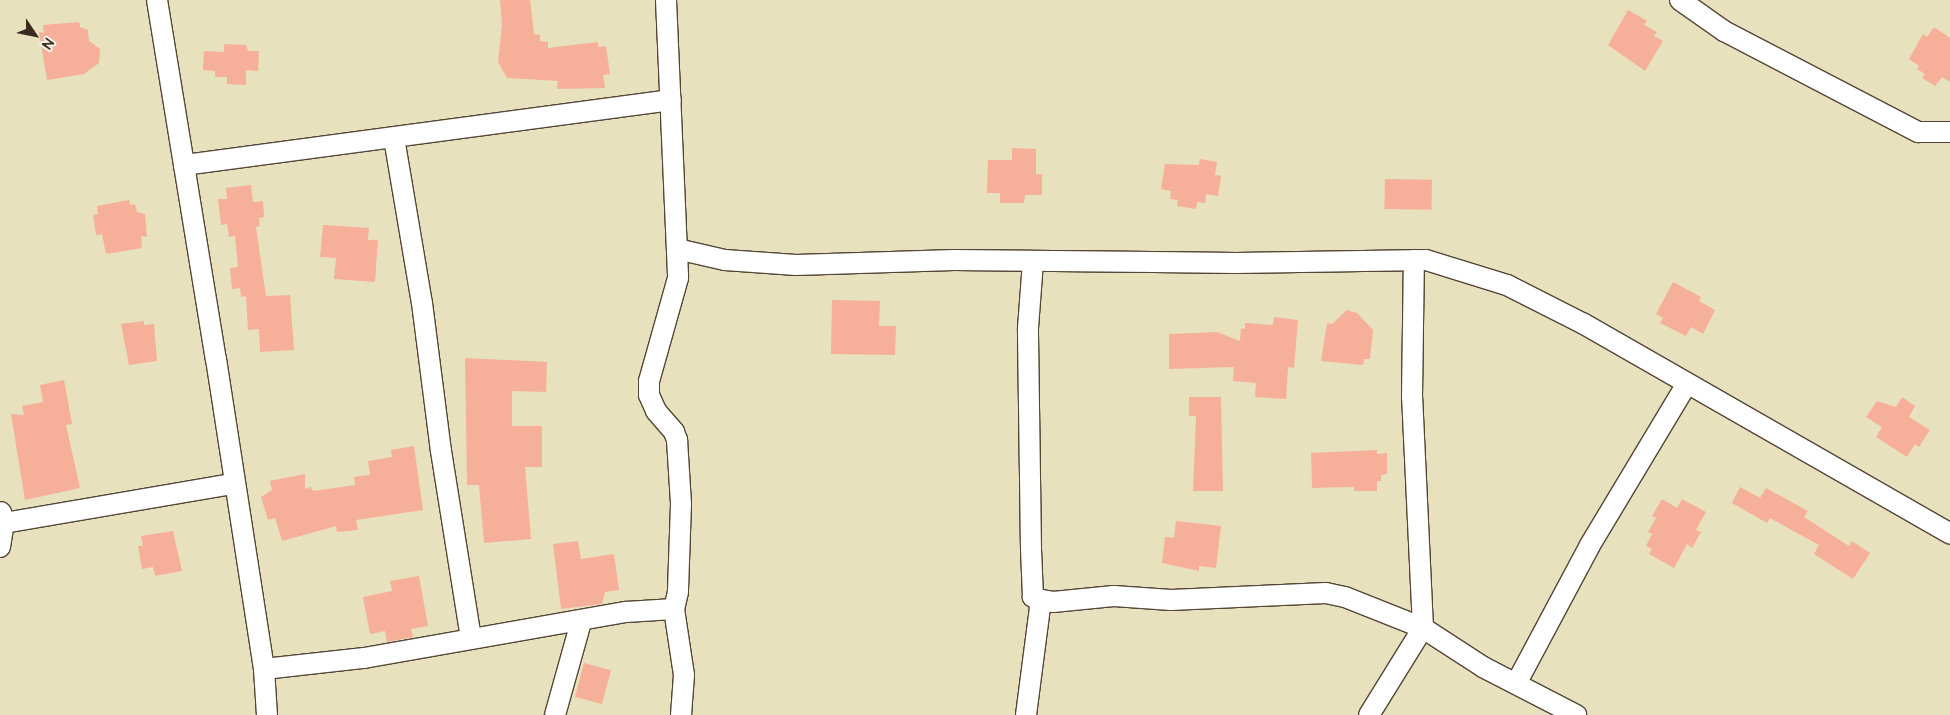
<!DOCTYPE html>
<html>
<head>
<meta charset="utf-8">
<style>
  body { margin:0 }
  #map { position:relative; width:1950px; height:715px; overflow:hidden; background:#e8e1be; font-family:"Architects Daughter",sans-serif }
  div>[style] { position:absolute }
  .building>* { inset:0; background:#f6af98; transform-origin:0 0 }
  .roads { filter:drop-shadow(1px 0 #554536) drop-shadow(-1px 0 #554536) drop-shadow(0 1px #554536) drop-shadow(0 -1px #554536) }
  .minor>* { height:20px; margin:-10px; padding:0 10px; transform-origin:10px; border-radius:10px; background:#fff }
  span { translate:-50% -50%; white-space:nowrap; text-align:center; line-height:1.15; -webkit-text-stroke:4px #f7f3e8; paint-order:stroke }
  .north { position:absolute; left:10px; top:10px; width:50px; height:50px; -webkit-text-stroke:4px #f7f3e8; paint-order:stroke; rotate:124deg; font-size:14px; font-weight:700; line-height:20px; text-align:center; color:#3b2a1e }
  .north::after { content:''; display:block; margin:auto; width:18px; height:22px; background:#3b2a1e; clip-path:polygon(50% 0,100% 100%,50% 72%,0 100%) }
</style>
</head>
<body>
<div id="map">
  <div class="building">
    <div style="clip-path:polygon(500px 0,530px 0,534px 34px,540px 35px,540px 41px,548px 42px,548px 48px,598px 42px,598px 47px,606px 46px,610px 74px,603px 75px,605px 88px,557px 89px,558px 81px,507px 78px,498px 62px,502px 24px)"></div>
    <div style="clip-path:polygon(1628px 10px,1647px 21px,1644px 25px,1657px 32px,1654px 36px,1663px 41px,1645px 71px,1608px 45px)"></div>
    <div style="clip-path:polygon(79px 22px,80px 27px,88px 30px,89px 41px,100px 49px,99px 63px,84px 74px,47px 80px,39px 32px,44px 33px,43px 25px)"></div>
    <div style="clip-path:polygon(1934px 27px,1950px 38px,1950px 82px,1942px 77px,1935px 86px,1922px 78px,1925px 74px,1917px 69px,1919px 66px,1909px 59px,1923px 34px,1927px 37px)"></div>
    <div style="clip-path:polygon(224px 44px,246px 45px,248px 51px,259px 51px,258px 71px,246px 70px,246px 85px,227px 84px,227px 77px,215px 77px,215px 71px,203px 70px,204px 51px,224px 52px)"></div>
    <div style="clip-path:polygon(1012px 148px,1036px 149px,1036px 174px,1042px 174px,1042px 195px,1025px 195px,1024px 203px,1000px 203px,1000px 193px,987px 193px,988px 160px,1012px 160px)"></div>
    <div style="clip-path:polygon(1200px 159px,1217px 162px,1215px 175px,1221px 176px,1218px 196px,1206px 194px,1205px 203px,1197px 202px,1196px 209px,1177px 206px,1178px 200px,1170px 199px,1171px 191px,1161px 189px,1165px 164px,1199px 165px)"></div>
    <div style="left:1385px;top:179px;width:47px;height:30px;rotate:1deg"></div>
    <div style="clip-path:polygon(251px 185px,253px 202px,263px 201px,264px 217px,259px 218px,260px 226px,256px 227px,266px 296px,290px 295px,294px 350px,260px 352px,259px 329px,248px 330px,246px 296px,241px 297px,240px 288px,232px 289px,230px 268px,238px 267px,235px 236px,229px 237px,227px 224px,221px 225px,218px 199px,227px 199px,226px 188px)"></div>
    <div style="clip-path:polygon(129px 200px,130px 205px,135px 204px,137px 212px,145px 214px,147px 237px,141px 236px,142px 248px,106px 254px,102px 234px,96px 235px,93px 215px,98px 214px,97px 206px)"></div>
    <div style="clip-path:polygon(323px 225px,369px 228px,368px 240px,378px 240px,375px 282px,334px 279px,336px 258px,320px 257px)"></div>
    <div style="clip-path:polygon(1673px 282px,1701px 297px,1699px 301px,1715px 310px,1703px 334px,1691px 327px,1686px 336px,1660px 323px,1663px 318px,1656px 314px)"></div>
    <div style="clip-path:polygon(832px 300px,880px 301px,879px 326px,896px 326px,895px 355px,831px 354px)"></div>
    <div style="clip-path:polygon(1347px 310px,1357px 313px,1373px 330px,1370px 359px,1364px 359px,1363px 365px,1321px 361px,1327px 323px,1332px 324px)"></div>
    <div style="clip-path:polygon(1274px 317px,1298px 320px,1294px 368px,1288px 367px,1286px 399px,1255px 397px,1256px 383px,1233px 381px,1234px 367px,1169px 369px,1169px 334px,1217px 332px,1240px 341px,1241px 328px,1245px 329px,1245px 323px,1273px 325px)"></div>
    <div style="clip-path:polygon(144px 321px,144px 325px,154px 324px,157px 361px,129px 365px,121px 324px)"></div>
    <div style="clip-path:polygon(465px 358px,547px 362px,546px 392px,512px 391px,512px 426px,542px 426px,542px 467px,525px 467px,531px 539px,484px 543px,479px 485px,467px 485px)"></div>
    <div style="clip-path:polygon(64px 380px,72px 424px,66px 425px,80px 488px,25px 500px,11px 414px,24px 415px,22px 406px,43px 402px,40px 385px)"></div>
    <div style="clip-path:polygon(1189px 397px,1221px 397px,1223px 491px,1193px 491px,1196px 416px,1189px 416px)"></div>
    <div style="clip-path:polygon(1902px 397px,1915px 406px,1909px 417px,1930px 430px,1919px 447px,1915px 444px,1907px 457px,1876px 437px,1882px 427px,1866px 417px,1877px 401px,1896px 407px)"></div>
    <div style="clip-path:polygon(414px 446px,423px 510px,356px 520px,358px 530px,337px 532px,336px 526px,282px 541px,275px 518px,268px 520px,261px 497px,272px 490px,270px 481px,305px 474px,305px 489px,311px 487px,313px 491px,355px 485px,354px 477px,370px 475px,368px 461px,392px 457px,391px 450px)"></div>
    <div style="clip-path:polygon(1377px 450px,1377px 454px,1387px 453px,1387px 474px,1381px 475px,1381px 481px,1377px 481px,1377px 491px,1354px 491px,1354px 487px,1312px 488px,1311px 453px)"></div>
    <div style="clip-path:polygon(1740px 487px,1760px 498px,1766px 488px,1808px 511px,1804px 517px,1849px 546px,1852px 541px,1870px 553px,1853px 579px,1814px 554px,1819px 545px,1770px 518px,1767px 523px,1732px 503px)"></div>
    <div style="clip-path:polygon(1662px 499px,1677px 508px,1682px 499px,1706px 512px,1696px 530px,1701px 532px,1692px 548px,1687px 544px,1674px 568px,1649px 554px,1652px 549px,1646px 546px,1652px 534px,1648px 532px,1656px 518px,1652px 516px)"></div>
    <div style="clip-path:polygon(1176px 521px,1221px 526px,1216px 568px,1199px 566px,1199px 571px,1162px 563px,1165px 537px,1174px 538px)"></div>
    <div style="clip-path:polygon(173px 531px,182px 571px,155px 576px,153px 567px,142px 569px,138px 546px,143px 546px,141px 536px)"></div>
    <div style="clip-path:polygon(578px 541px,581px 559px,614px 554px,619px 590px,605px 592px,602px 604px,561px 609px,553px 544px)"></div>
    <div style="clip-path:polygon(419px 576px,428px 626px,411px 629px,413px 637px,387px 642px,385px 631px,370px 634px,363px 597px,392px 591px,390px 581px)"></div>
    <div style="left:584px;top:663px;width:28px;height:35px;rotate:15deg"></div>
  </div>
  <div class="roads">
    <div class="minor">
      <div style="left:157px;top:0;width:364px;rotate:80.7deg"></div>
      <div style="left:216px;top:359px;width:314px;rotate:81.2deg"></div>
      <div style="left:264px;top:669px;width:46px;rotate:86.3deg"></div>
      <div style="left:666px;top:0;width:278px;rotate:87.5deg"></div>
      <div style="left:678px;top:278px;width:107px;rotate:105.7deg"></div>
      <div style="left:649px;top:381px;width:14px;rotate:90deg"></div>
      <div style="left:649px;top:395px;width:17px;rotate:66deg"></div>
      <div style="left:656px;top:411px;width:28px;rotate:49deg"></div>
      <div style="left:674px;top:432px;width:9px;rotate:69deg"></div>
      <div style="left:677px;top:440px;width:64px;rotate:86.4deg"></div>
      <div style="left:681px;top:504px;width:88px;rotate:92deg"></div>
      <div style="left:678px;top:592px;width:17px;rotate:103deg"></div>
      <div style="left:674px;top:609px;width:67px;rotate:81.4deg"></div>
      <div style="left:684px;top:675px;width:40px;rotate:94.3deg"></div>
      <div style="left:1680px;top:0;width:54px;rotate:35.2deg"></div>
      <div style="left:1724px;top:31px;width:219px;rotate:27.5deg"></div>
      <div style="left:1918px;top:132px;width:32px"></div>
      <div style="left:394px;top:138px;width:167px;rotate:80.4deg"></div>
      <div style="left:422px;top:303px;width:149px;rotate:82.7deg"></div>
      <div style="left:441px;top:451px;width:189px;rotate:80.9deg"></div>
      <div style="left:184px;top:165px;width:491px;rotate:-7.6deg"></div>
      <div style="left:677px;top:249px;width:49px;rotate:12.9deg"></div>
      <div style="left:725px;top:260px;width:71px;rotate:4deg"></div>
      <div style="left:796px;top:265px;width:158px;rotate:-1.8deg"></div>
      <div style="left:954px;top:260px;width:282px;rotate:0.6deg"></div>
      <div style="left:1236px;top:263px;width:190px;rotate:-0.9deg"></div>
      <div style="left:1426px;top:260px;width:85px;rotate:17.2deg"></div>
      <div style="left:1507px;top:285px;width:86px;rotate:26.9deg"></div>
      <div style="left:1584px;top:324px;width:422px;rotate:29.8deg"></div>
      <div style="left:4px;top:523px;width:232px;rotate:-9.7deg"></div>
      <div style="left:0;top:547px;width:24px;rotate:-81deg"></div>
      <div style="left:4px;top:523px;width:11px;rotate:-105deg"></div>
      <div style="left:1041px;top:600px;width:12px;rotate:9deg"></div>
      <div style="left:1053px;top:602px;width:61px;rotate:-5.6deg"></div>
      <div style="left:1114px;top:596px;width:57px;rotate:4deg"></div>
      <div style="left:1171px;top:600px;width:155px;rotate:-2.6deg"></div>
      <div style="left:1326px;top:593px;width:19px;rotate:12deg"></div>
      <div style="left:1345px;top:597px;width:84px;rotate:21.7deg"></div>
      <div style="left:1423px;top:628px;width:72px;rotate:33deg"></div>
      <div style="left:1483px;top:667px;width:105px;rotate:27.3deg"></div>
      <div style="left:264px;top:669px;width:101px;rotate:-6.3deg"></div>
      <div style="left:364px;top:658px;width:266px;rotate:-10deg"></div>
      <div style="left:626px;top:612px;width:48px;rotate:-3.6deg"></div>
      <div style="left:1517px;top:682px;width:155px;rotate:-61.9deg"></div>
      <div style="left:1590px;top:545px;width:187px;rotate:-59deg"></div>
      <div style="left:555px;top:715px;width:97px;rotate:-74.4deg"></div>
      <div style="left:1026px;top:715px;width:116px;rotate:-82.6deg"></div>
      <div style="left:1041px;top:600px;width:9px;rotate:-159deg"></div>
      <div style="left:1033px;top:597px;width:48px;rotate:-92.4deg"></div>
      <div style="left:1031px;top:549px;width:221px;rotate:-90.8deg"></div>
      <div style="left:1028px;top:328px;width:67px;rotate:-85.7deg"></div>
      <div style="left:1369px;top:715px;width:102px;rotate:-58.2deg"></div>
      <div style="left:1423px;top:628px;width:231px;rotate:-92.7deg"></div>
      <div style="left:1412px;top:397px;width:137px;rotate:-89.2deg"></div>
    </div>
  </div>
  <div class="north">N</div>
</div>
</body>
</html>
